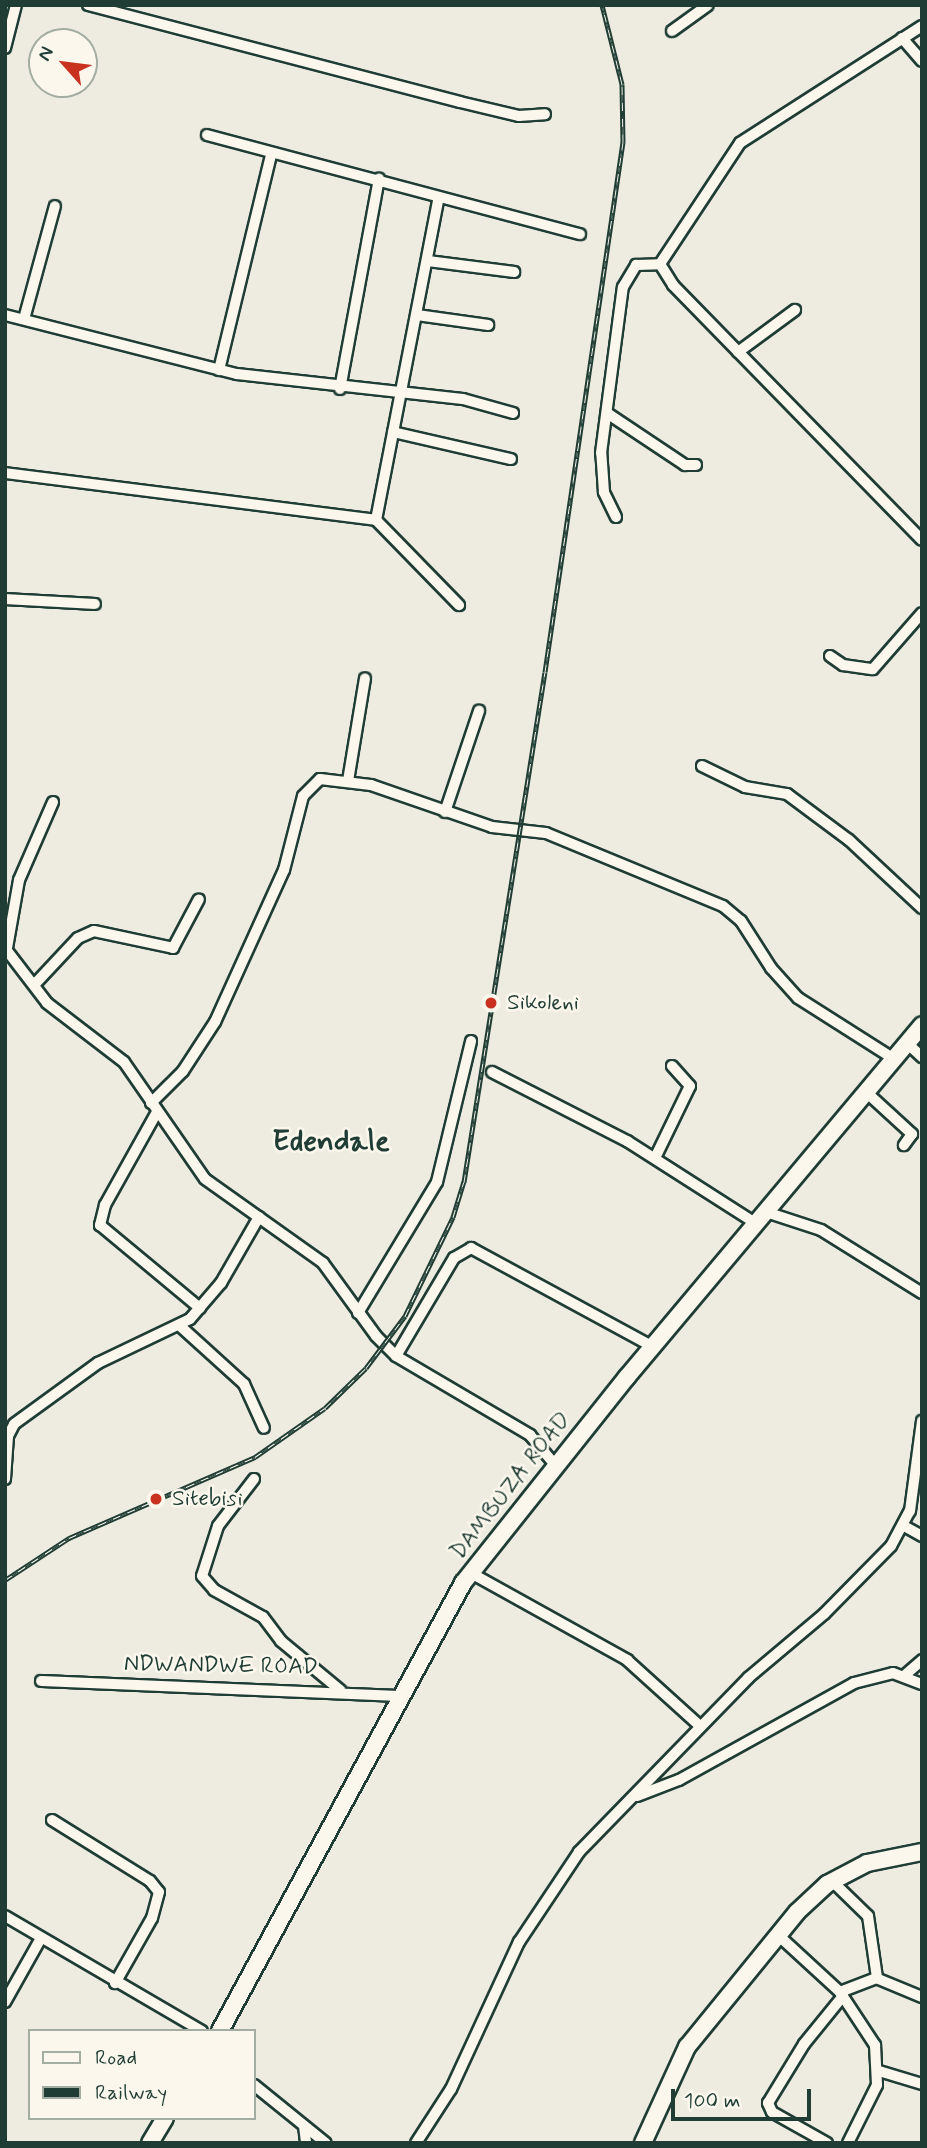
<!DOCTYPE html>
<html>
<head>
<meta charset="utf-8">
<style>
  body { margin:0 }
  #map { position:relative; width:927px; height:2148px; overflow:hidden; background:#eeece1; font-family:Mynerve,sans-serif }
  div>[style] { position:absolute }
  .roads { filter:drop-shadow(2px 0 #1f3d34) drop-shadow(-2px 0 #1f3d34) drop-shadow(0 2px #1f3d34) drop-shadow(0 -2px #1f3d34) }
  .street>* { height:10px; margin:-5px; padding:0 5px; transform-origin:5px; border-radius:5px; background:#fbf7ec }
  .secondary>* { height:16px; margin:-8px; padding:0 8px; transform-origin:8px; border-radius:8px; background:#fbf7ec }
  .rail>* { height:5px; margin-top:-2.5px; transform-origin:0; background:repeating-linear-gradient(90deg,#fbf7ec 0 8px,#1f3d34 0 16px); box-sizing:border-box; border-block:2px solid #1f3d34 }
  .dots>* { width:19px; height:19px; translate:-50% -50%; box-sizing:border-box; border:4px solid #fbf7ec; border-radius:50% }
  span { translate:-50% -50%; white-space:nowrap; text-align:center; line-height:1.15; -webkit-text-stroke:5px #fbf7ec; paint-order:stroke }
  .poi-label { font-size:23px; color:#1f3d34 }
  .left { translate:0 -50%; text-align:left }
  .street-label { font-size:23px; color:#1f3d34 }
  .district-label { font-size:30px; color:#1f3d34; font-weight:700 }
  .frame { position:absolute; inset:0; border:7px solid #1f3d34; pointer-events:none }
  .legend { position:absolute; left:28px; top:2029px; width:228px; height:91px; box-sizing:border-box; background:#fbf7ec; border:2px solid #a3ada2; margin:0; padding:9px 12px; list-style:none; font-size:21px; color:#1f3d34 }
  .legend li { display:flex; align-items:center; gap:14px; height:35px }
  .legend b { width:35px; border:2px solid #a3ada2 }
  .north { position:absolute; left:28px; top:28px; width:70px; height:70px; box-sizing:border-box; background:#fbf7ec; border:2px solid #a3ada2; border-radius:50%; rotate:298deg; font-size:19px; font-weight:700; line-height:28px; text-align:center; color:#1f3d34 }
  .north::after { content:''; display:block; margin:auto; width:24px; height:32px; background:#c8321e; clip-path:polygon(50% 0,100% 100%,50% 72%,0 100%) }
  .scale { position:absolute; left:671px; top:2089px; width:140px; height:32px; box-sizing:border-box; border:4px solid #1f3d34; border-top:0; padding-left:9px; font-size:21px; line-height:24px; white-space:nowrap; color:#1f3d34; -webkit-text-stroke:5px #fbf7ec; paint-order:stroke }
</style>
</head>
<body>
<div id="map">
  <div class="roads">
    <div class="street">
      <div style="left:88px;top:5px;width:384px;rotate:14.6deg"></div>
      <div style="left:460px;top:102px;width:61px;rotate:13.3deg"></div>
      <div style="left:519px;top:116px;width:26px;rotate:-4deg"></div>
      <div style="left:922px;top:26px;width:216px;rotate:147.3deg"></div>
      <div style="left:740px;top:143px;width:145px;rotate:123.5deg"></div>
      <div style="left:660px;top:264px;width:25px;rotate:58deg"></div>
      <div style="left:673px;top:285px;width:356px;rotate:45.7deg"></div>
      <div style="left:672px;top:31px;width:44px;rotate:-35.8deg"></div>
      <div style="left:902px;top:38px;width:30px;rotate:49deg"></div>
      <div style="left:5px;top:48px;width:44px;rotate:-75.7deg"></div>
      <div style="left:207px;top:135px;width:386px;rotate:14.9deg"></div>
      <div style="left:428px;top:261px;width:87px;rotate:7.3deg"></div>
      <div style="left:5px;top:315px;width:239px;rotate:14.3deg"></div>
      <div style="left:237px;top:374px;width:227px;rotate:6.3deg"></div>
      <div style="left:463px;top:399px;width:52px;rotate:15.6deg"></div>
      <div style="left:417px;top:315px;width:72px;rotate:8deg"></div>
      <div style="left:24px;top:319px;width:117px;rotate:-74.7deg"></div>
      <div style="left:738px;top:352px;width:71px;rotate:-36.4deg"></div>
      <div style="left:219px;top:370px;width:221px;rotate:-76.4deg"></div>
      <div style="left:340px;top:389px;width:214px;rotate:-79.5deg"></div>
      <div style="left:607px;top:413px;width:94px;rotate:33.7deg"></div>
      <div style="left:685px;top:465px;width:11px"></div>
      <div style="left:393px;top:432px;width:121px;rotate:12.9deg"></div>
      <div style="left:5px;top:473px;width:374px;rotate:7.2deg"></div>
      <div style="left:376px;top:520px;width:119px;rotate:45.7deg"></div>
      <div style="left:616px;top:517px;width:28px;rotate:-116deg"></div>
      <div style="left:604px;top:492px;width:39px;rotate:-94deg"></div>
      <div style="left:601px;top:453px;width:167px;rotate:-82.5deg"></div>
      <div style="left:623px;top:287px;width:26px;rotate:-59deg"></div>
      <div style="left:636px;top:265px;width:24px;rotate:-2deg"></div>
      <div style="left:376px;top:520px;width:329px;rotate:-79deg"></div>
      <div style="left:5px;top:599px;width:90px;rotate:3.2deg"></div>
      <div style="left:830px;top:656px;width:16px;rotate:35deg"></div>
      <div style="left:843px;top:665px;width:30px;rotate:8deg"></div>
      <div style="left:873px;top:669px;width:74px;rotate:-48.8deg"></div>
      <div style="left:702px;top:766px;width:48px;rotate:26deg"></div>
      <div style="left:745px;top:787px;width:43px;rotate:9.5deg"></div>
      <div style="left:787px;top:794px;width:77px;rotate:36.6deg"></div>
      <div style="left:849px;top:840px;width:100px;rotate:43deg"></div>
      <div style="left:348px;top:781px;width:104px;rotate:-80.6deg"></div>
      <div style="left:445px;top:812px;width:107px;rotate:-71.4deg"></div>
      <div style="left:5px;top:948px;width:69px;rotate:52.6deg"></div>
      <div style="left:47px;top:1003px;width:97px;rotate:37.5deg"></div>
      <div style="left:124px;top:1062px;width:142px;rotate:55.3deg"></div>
      <div style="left:205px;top:1179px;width:145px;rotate:35.4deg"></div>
      <div style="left:323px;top:1263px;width:90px;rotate:54deg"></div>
      <div style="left:376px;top:1336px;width:28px;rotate:45deg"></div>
      <div style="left:396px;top:1356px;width:156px;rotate:30.5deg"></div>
      <div style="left:530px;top:1435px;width:40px;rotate:50deg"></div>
      <div style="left:7px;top:948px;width:69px;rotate:-80deg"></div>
      <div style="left:19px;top:880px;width:85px;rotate:-66.4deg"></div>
      <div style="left:34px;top:985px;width:64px;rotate:-46.9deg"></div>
      <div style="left:78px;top:938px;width:17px;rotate:-24deg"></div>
      <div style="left:94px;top:931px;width:81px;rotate:12.1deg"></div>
      <div style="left:173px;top:948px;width:55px;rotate:-62deg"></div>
      <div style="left:907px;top:1043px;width:21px;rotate:43deg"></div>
      <div style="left:492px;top:1072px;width:152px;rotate:27.1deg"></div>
      <div style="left:627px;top:1141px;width:152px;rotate:32.6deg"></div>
      <div style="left:865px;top:1091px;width:64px;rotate:42.5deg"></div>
      <div style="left:912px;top:1134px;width:14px;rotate:126deg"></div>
      <div style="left:151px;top:1103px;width:45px;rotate:-45deg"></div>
      <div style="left:183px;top:1071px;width:59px;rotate:-56.9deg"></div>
      <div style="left:215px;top:1022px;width:167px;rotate:-65.6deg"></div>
      <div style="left:284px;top:870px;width:76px;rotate:-75.6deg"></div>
      <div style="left:303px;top:796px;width:24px;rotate:-45deg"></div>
      <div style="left:320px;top:779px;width:51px;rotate:6.7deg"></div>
      <div style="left:371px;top:785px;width:128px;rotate:19.1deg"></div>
      <div style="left:492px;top:827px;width:54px;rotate:6.3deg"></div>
      <div style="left:546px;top:833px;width:191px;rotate:22.4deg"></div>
      <div style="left:723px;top:906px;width:23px;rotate:40deg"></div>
      <div style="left:741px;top:921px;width:56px;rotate:57.4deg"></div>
      <div style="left:771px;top:968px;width:40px;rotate:48deg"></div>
      <div style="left:798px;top:998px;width:114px;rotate:32.4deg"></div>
      <div style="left:157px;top:1112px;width:107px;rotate:119.2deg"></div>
      <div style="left:105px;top:1205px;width:21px;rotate:104deg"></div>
      <div style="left:100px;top:1225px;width:130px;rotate:39.7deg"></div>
      <div style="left:655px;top:1158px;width:80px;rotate:-64.1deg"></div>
      <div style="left:690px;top:1086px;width:27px;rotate:-132deg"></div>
      <div style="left:766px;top:1212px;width:58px;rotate:18.1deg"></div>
      <div style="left:821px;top:1230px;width:119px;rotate:32deg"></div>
      <div style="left:358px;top:1313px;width:153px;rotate:-58.9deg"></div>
      <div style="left:437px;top:1182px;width:145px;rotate:-76.4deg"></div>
      <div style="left:179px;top:1325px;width:88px;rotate:42.2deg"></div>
      <div style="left:244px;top:1384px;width:48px;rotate:65.6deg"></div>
      <div style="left:396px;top:1356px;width:114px;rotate:-59.4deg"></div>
      <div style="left:454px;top:1258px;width:20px;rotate:-30deg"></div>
      <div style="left:471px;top:1248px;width:207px;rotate:28.5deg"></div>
      <div style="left:5px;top:1479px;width:43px;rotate:-86deg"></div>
      <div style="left:8px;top:1436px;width:13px;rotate:-63deg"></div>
      <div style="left:14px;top:1424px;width:104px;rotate:-36deg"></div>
      <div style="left:98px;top:1363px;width:102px;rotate:-25.6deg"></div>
      <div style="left:190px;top:1319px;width:48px;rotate:-49.3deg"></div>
      <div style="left:221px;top:1283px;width:76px;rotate:-60.1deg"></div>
      <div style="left:254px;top:1479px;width:59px;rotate:127.5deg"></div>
      <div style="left:218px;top:1526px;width:52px;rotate:107.7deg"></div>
      <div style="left:202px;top:1576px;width:18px;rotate:49deg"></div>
      <div style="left:214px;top:1590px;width:56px;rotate:28.9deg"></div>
      <div style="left:263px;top:1617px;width:30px;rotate:53deg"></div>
      <div style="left:281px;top:1641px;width:77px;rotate:39.7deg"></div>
      <div style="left:904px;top:1526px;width:21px;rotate:29deg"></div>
      <div style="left:471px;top:1573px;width:179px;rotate:29.1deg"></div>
      <div style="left:627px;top:1660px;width:98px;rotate:42.1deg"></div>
      <div style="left:905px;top:1675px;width:23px;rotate:-41deg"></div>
      <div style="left:41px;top:1681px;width:359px;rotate:2.4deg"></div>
      <div style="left:637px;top:1796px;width:45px;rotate:-20.9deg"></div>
      <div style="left:679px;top:1780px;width:200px;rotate:-29deg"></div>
      <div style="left:854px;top:1683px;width:40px;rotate:-14.4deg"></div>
      <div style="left:893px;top:1673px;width:31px;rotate:21deg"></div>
      <div style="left:52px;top:1820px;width:115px;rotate:31.9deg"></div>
      <div style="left:150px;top:1881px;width:14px;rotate:51deg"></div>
      <div style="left:159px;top:1892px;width:27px;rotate:105deg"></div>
      <div style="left:152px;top:1918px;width:75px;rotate:119.6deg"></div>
      <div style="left:832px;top:1881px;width:50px;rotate:44.2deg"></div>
      <div style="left:868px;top:1916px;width:63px;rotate:81.7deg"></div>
      <div style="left:5px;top:1916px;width:228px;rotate:30.3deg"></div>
      <div style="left:778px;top:1935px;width:84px;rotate:42.6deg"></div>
      <div style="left:840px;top:1992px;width:64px;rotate:56.6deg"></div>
      <div style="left:875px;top:2045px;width:40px;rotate:87.1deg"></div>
      <div style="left:877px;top:2085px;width:65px;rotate:116.6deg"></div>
      <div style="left:840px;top:1992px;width:39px;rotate:-21deg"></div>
      <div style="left:876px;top:1978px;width:50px;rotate:22.4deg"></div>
      <div style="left:5px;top:2002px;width:73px;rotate:-60.6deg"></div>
      <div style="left:879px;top:2071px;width:45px;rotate:16.8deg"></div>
      <div style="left:254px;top:2085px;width:92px;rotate:38.9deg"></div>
      <div style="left:304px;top:2126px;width:17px;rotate:83deg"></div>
      <div style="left:416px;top:2143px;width:64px;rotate:-57.1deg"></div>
      <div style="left:451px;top:2089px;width:162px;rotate:-65.2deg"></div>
      <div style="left:519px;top:1942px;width:108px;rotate:-56.3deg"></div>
      <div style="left:579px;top:1852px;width:243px;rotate:-45.8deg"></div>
      <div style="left:748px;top:1678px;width:99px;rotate:-40.1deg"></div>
      <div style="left:824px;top:1614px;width:95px;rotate:-45.4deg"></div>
      <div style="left:891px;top:1546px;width:40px;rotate:-62deg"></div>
      <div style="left:910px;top:1511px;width:91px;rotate:-82.4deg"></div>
      <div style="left:827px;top:2143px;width:63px;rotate:-150.6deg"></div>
      <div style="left:772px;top:2112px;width:10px;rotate:-114deg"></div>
      <div style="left:768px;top:2103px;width:69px;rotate:-58.6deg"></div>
      <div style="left:804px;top:2044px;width:62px;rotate:-50.9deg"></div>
    </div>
    <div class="secondary">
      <div style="left:220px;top:2031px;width:510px;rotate:-61.52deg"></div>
      <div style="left:463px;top:1583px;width:263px;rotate:-51.5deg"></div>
      <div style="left:627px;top:1377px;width:459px;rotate:-50deg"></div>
      <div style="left:150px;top:2143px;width:29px;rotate:-59deg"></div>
      <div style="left:643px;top:2143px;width:106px;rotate:-65.4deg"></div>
      <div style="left:687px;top:2047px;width:174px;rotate:-50.8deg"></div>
      <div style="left:797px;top:1912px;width:41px;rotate:-43deg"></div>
      <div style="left:827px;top:1884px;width:45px;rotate:-27.7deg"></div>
      <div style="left:867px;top:1863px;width:56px;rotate:-11.3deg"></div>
    </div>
  </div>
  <div class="rail">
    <div style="left:5px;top:1580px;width:77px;rotate:-33.3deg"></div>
    <div style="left:69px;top:1538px;width:203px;rotate:-23.5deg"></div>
    <div style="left:255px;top:1457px;width:85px;rotate:-35deg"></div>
    <div style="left:325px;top:1408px;width:57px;rotate:-44.3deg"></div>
    <div style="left:366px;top:1368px;width:65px;rotate:-53.1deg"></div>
    <div style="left:405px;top:1316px;width:110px;rotate:-64.1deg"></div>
    <div style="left:453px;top:1217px;width:37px;rotate:-73deg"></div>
    <div style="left:464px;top:1182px;width:516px;rotate:-80.98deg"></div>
    <div style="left:545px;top:672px;width:536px;rotate:-81.63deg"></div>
    <div style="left:623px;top:142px;width:58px;rotate:-91deg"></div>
    <div style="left:622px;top:84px;width:81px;rotate:-104.2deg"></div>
  </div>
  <div class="dots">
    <div style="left:491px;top:1003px;background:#c8321e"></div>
    <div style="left:156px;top:1499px;background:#c8321e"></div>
  </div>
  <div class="poi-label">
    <span class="left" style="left:507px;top:1003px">Sikoleni</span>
    <span class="left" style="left:172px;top:1499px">Sitebisi</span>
  </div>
  <div class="street-label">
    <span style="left:511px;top:1486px;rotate:-52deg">DAMBUZA ROAD</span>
    <span style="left:221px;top:1666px;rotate:1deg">NDWANDWE ROAD</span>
  </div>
  <div class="district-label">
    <span style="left:331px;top:1142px">Edendale</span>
  </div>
  <div class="frame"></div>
  <ul class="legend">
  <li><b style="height:9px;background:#fbf7ec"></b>Road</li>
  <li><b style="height:9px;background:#1f3d34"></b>Railway</li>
  </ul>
  <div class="north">N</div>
  <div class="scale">100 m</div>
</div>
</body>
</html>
